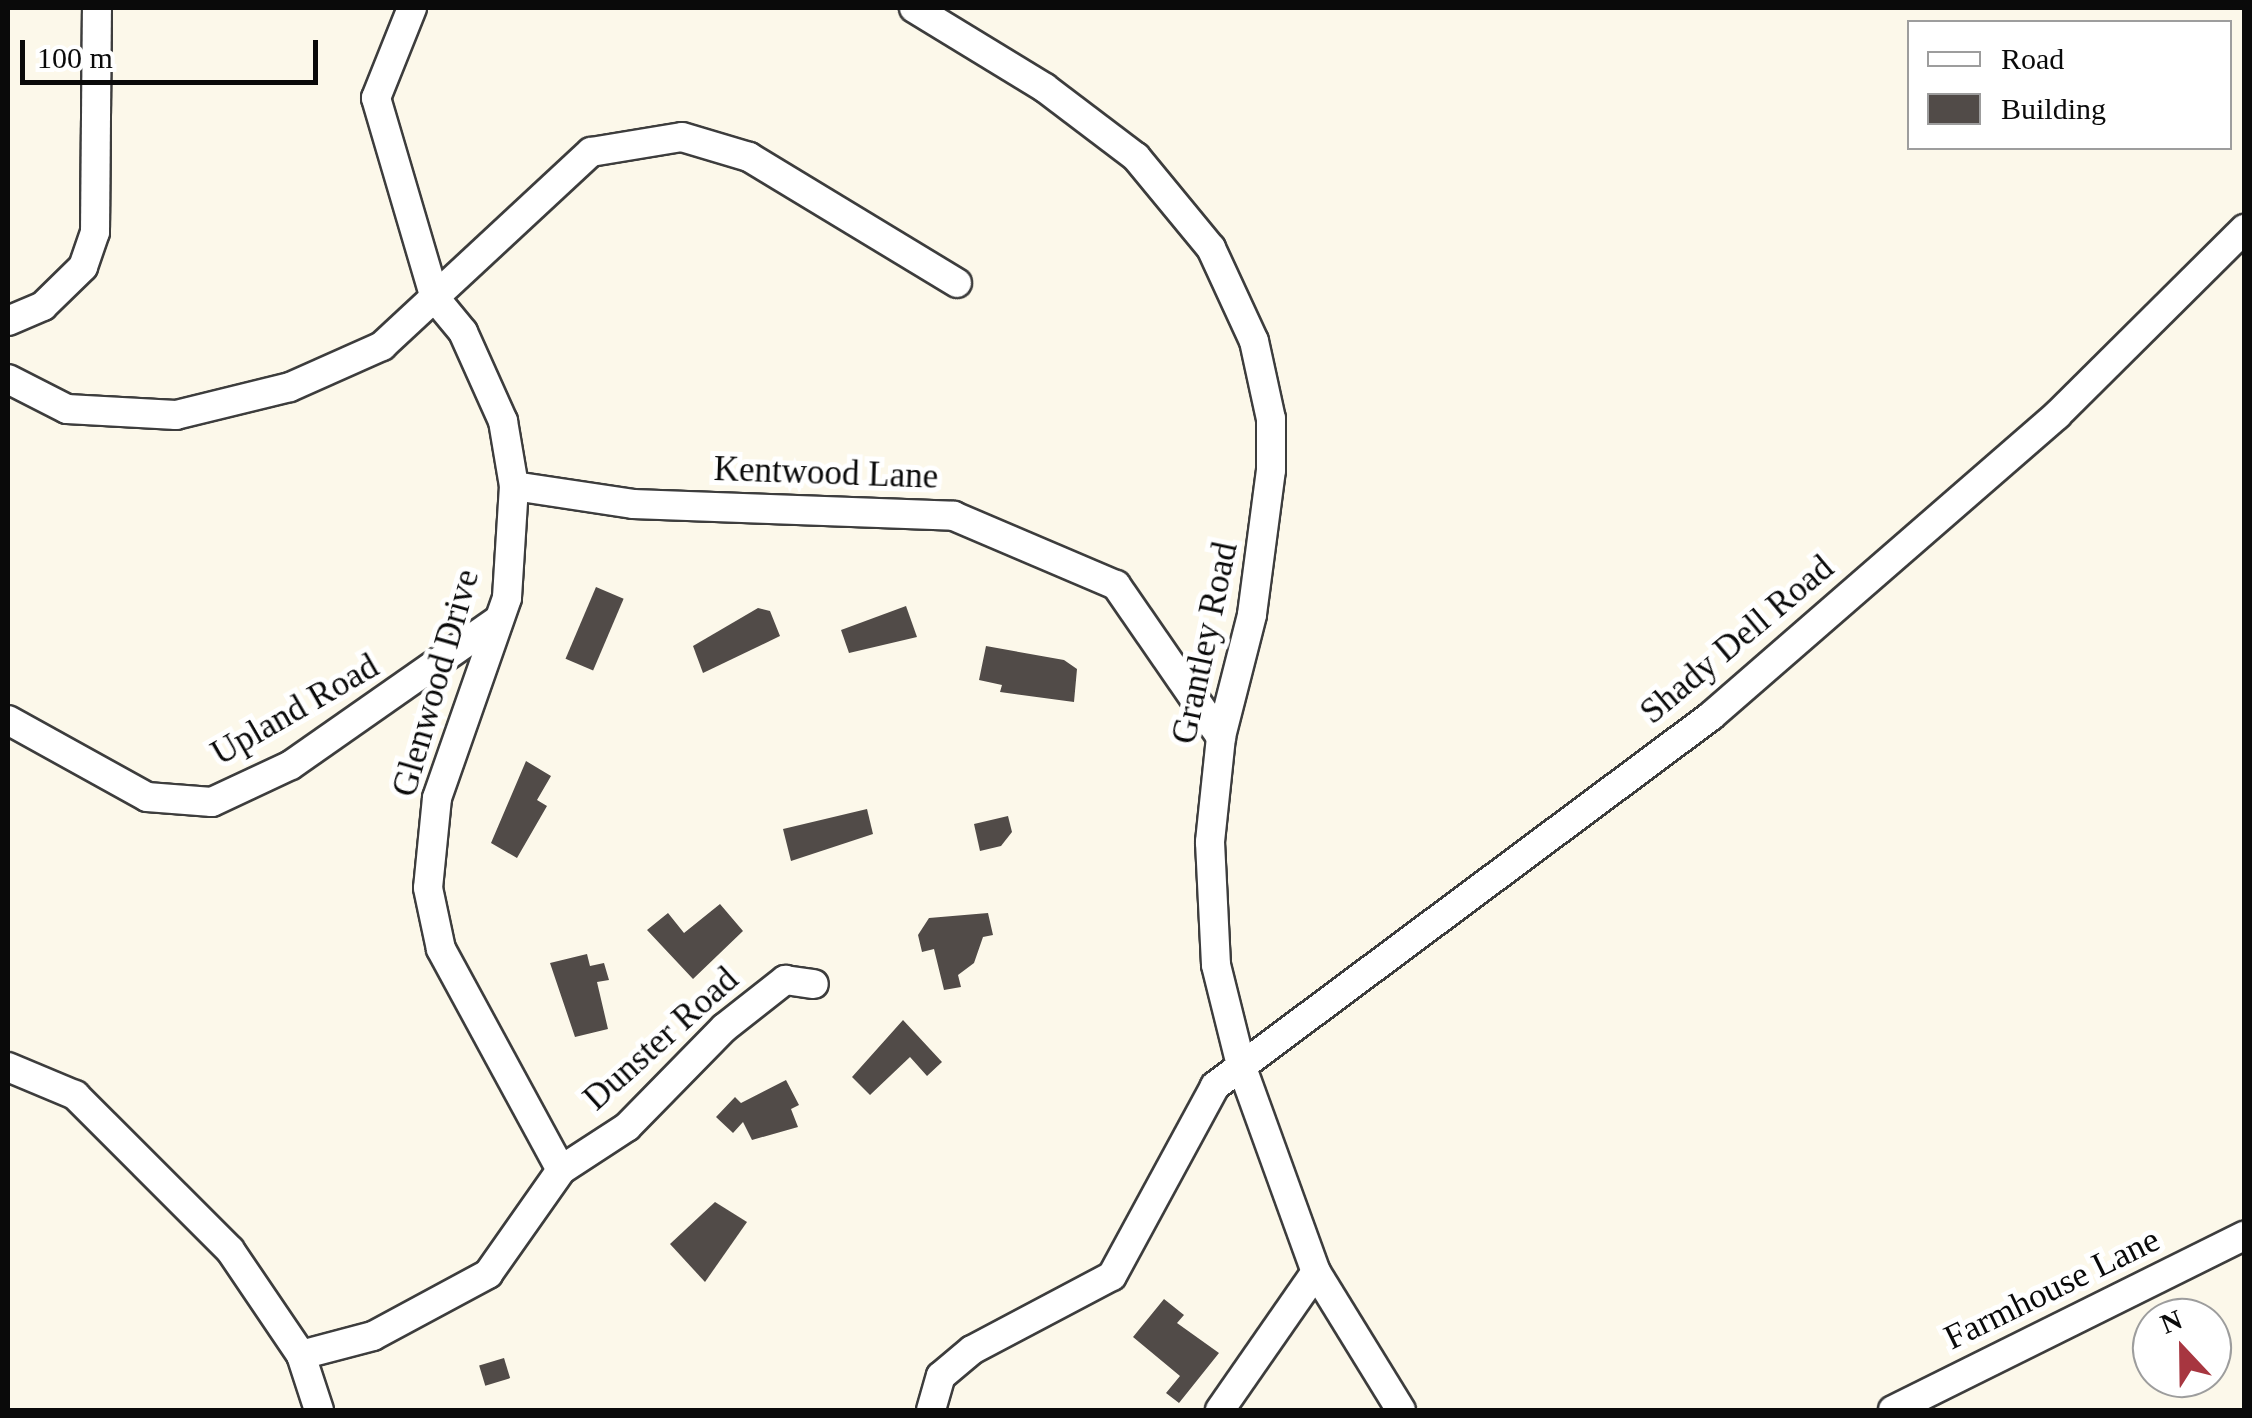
<!DOCTYPE html>
<html>
<head>
<meta charset="utf-8">
<style>
  body { margin:0 }
  #map { position:relative; width:2252px; height:1418px; overflow:hidden; background:#fcf8ea; font-family:"Times New Roman",serif }
  div>[style] { position:absolute }
  .building>* { inset:0; background:#514b48; transform-origin:0 0 }
  .roads { filter:drop-shadow(2px 0 #3d3d3d) drop-shadow(-2px 0 #3d3d3d) drop-shadow(0 2px #3d3d3d) drop-shadow(0 -2px #3d3d3d) }
  .minor>* { height:28px; margin:-14px; padding:0 14px; transform-origin:14px; border-radius:14px; background:#fff }
  span { translate:-50% -50%; white-space:nowrap; text-align:center; line-height:1.15; -webkit-text-stroke:10px #fff; paint-order:stroke }
  .street-label { font-size:35px; color:#0a0a0a }
  .frame { position:absolute; inset:0; border:10px solid #0a0a0a; pointer-events:none }
  .legend { position:absolute; left:1907px; top:20px; width:325px; height:130px; box-sizing:border-box; background:#fff; border:2px solid #9d9d9d; margin:0; padding:12px 18px; list-style:none; font-size:30px; color:#0a0a0a }
  .legend li { display:flex; align-items:center; gap:20px; height:50px }
  .legend b { width:50px; border:2px solid #9d9d9d }
  .north { position:absolute; left:2132px; top:1298px; width:100px; height:100px; box-sizing:border-box; background:#fff; border:2px solid #9d9d9d; border-radius:50%; rotate:338deg; font-size:28px; font-weight:700; line-height:40px; text-align:center; color:#0a0a0a }
  .north::after { content:''; display:block; margin:auto; width:35px; height:45px; background:#a73640; clip-path:polygon(50% 0,100% 100%,50% 72%,0 100%) }
  .scale { position:absolute; left:20px; top:40px; width:298px; height:45px; box-sizing:border-box; border:5px solid #0a0a0a; border-top:0; padding-left:12px; font-size:30px; line-height:35px; white-space:nowrap; color:#0a0a0a; -webkit-text-stroke:8px #fff; paint-order:stroke }
</style>
</head>
<body>
<div id="map">
  <div class="building">
    <div style="left:596px;top:587px;width:30px;height:78px;rotate:23deg"></div>
    <div style="clip-path:polygon(906px 606px,917px 637px,849px 653px,841px 630px)"></div>
    <div style="clip-path:polygon(758px 608px,770px 611px,780px 636px,703px 673px,693px 646px)"></div>
    <div style="clip-path:polygon(986px 646px,1064px 660px,1077px 669px,1074px 702px,1000px 692px,1002px 685px,979px 680px)"></div>
    <div style="clip-path:polygon(526px 761px,551px 776px,537px 800px,547px 806px,517px 858px,491px 843px)"></div>
    <div style="clip-path:polygon(867px 809px,873px 834px,791px 861px,783px 829px)"></div>
    <div style="clip-path:polygon(1008px 816px,1012px 832px,1001px 846px,980px 851px,974px 824px)"></div>
    <div style="clip-path:polygon(720px 904px,743px 931px,693px 979px,647px 930px,668px 913px,684px 933px)"></div>
    <div style="clip-path:polygon(988px 913px,993px 935px,983px 937px,974px 963px,958px 975px,961px 987px,944px 990px,934px 949px,922px 952px,918px 935px,929px 918px)"></div>
    <div style="clip-path:polygon(587px 954px,590px 966px,604px 963px,609px 980px,597px 982px,608px 1029px,575px 1037px,550px 963px)"></div>
    <div style="clip-path:polygon(903px 1020px,942px 1062px,927px 1076px,910px 1057px,870px 1095px,852px 1077px)"></div>
    <div style="clip-path:polygon(786px 1080px,799px 1105px,791px 1109px,798px 1127px,752px 1140px,743px 1122px,733px 1133px,716px 1117px,735px 1097px,741px 1103px)"></div>
    <div style="clip-path:polygon(715px 1202px,747px 1222px,705px 1282px,670px 1244px)"></div>
    <div style="clip-path:polygon(1164px 1299px,1184px 1315px,1177px 1323px,1219px 1353px,1179px 1403px,1166px 1393px,1180px 1376px,1133px 1337px)"></div>
    <div style="left:504px;top:1358px;width:21px;height:26px;rotate:73deg"></div>
  </div>
  <div class="roads">
    <div class="minor">
      <div style="left:412px;top:8px;width:97px;rotate:111.8deg"></div>
      <div style="left:376px;top:98px;width:209px;rotate:73.6deg"></div>
      <div style="left:435px;top:298px;width:44px;rotate:50.5deg"></div>
      <div style="left:463px;top:332px;width:98px;rotate:65.8deg"></div>
      <div style="left:503px;top:421px;width:66px;rotate:80.4deg"></div>
      <div style="left:514px;top:486px;width:112px;rotate:93.6deg"></div>
      <div style="left:507px;top:598px;width:212px;rotate:109.3deg"></div>
      <div style="left:437px;top:798px;width:90px;rotate:95.7deg"></div>
      <div style="left:428px;top:888px;width:62px;rotate:78deg"></div>
      <div style="left:441px;top:949px;width:251px;rotate:61.5deg"></div>
      <div style="left:914px;top:8px;width:153px;rotate:31.4deg"></div>
      <div style="left:1045px;top:88px;width:114px;rotate:37.2deg"></div>
      <div style="left:1136px;top:157px;width:118px;rotate:50.5deg"></div>
      <div style="left:1211px;top:248px;width:102px;rotate:65.2deg"></div>
      <div style="left:1254px;top:341px;width:80px;rotate:77.7deg"></div>
      <div style="left:1271px;top:419px;width:51px;rotate:90deg"></div>
      <div style="left:1271px;top:470px;width:146px;rotate:97.5deg"></div>
      <div style="left:1252px;top:615px;width:126px;rotate:104.3deg"></div>
      <div style="left:1221px;top:737px;width:106px;rotate:96deg"></div>
      <div style="left:1210px;top:842px;width:123px;rotate:87.2deg"></div>
      <div style="left:1216px;top:965px;width:103px;rotate:76deg"></div>
      <div style="left:1241px;top:1065px;width:220px;rotate:70.1deg"></div>
      <div style="left:1316px;top:1272px;width:162px;rotate:58.4deg"></div>
      <div style="left:8px;top:321px;width:38px;rotate:-23deg"></div>
      <div style="left:43px;top:306px;width:56px;rotate:-44.3deg"></div>
      <div style="left:83px;top:267px;width:37px;rotate:-71deg"></div>
      <div style="left:95px;top:232px;width:224px;rotate:-89.5deg"></div>
      <div style="left:8px;top:379px;width:66px;rotate:27deg"></div>
      <div style="left:67px;top:409px;width:109px;rotate:3.2deg"></div>
      <div style="left:176px;top:415px;width:117px;rotate:-13.8deg"></div>
      <div style="left:290px;top:387px;width:101px;rotate:-24deg"></div>
      <div style="left:382px;top:346px;width:285px;rotate:-42.9deg"></div>
      <div style="left:591px;top:152px;width:92px;rotate:-9.4deg"></div>
      <div style="left:682px;top:137px;width:70px;rotate:16.6deg"></div>
      <div style="left:749px;top:157px;width:243px;rotate:31.2deg"></div>
      <div style="left:514px;top:486px;width:120px;rotate:8.6deg"></div>
      <div style="left:633px;top:504px;width:321px;rotate:2.1deg"></div>
      <div style="left:954px;top:516px;width:176px;rotate:23.1deg"></div>
      <div style="left:1116px;top:585px;width:185px;rotate:55.4deg"></div>
      <div style="left:8px;top:720px;width:159px;rotate:29deg"></div>
      <div style="left:147px;top:797px;width:65px;rotate:4.4deg"></div>
      <div style="left:212px;top:802px;width:87px;rotate:-25.1deg"></div>
      <div style="left:291px;top:765px;width:253px;rotate:-35deg"></div>
      <div style="left:8px;top:1067px;width:73px;rotate:22.7deg"></div>
      <div style="left:75px;top:1095px;width:219px;rotate:45deg"></div>
      <div style="left:230px;top:1250px;width:127px;rotate:55.9deg"></div>
      <div style="left:301px;top:1355px;width:58px;rotate:71.9deg"></div>
      <div style="left:301px;top:1355px;width:74px;rotate:-14.8deg"></div>
      <div style="left:373px;top:1336px;width:131px;rotate:-28.3deg"></div>
      <div style="left:488px;top:1274px;width:127px;rotate:-54.9deg"></div>
      <div style="left:561px;top:1170px;width:79px;rotate:-33.1deg"></div>
      <div style="left:627px;top:1127px;width:139px;rotate:-45.6deg"></div>
      <div style="left:724px;top:1028px;width:78px;rotate:-38.2deg"></div>
      <div style="left:785px;top:980px;width:29px;rotate:8deg"></div>
      <div style="left:931px;top:1410px;width:35px;rotate:-74deg"></div>
      <div style="left:941px;top:1376px;width:40px;rotate:-40deg"></div>
      <div style="left:972px;top:1350px;width:158px;rotate:-27.9deg"></div>
      <div style="left:1112px;top:1276px;width:216px;rotate:-61.5deg"></div>
      <div style="left:1215px;top:1086px;width:619px;rotate:-36.72deg"></div>
      <div style="left:1711px;top:716px;width:459px;rotate:-41deg"></div>
      <div style="left:2057px;top:415px;width:264px;rotate:-44.8deg"></div>
      <div style="left:1220px;top:1410px;width:168px;rotate:-55.2deg"></div>
      <div style="left:1893px;top:1410px;width:392px;rotate:-26.4deg"></div>
    </div>
  </div>
  <div class="street-label">
    <span style="left:826px;top:473px;rotate:2deg">Kentwood Lane</span>
    <span style="left:1737px;top:640px;rotate:-40deg">Shady Dell Road</span>
    <span style="left:1205px;top:643px;rotate:-78deg">Grantley Road</span>
    <span style="left:436px;top:683px;rotate:-74deg">Glenwood Drive</span>
    <span style="left:295px;top:710px;rotate:-30deg">Upland Road</span>
    <span style="left:661px;top:1039px;rotate:-42deg">Dunster Road</span>
    <span style="left:2052px;top:1289px;rotate:-26deg">Farmhouse Lane</span>
  </div>
  <div class="frame"></div>
  <ul class="legend">
  <li><b style="height:12px;background:#fff"></b>Road</li>
  <li><b style="height:28px;background:#514b48"></b>Building</li>
  </ul>
  <div class="north">N</div>
  <div class="scale">100 m</div>
</div>
</body>
</html>
